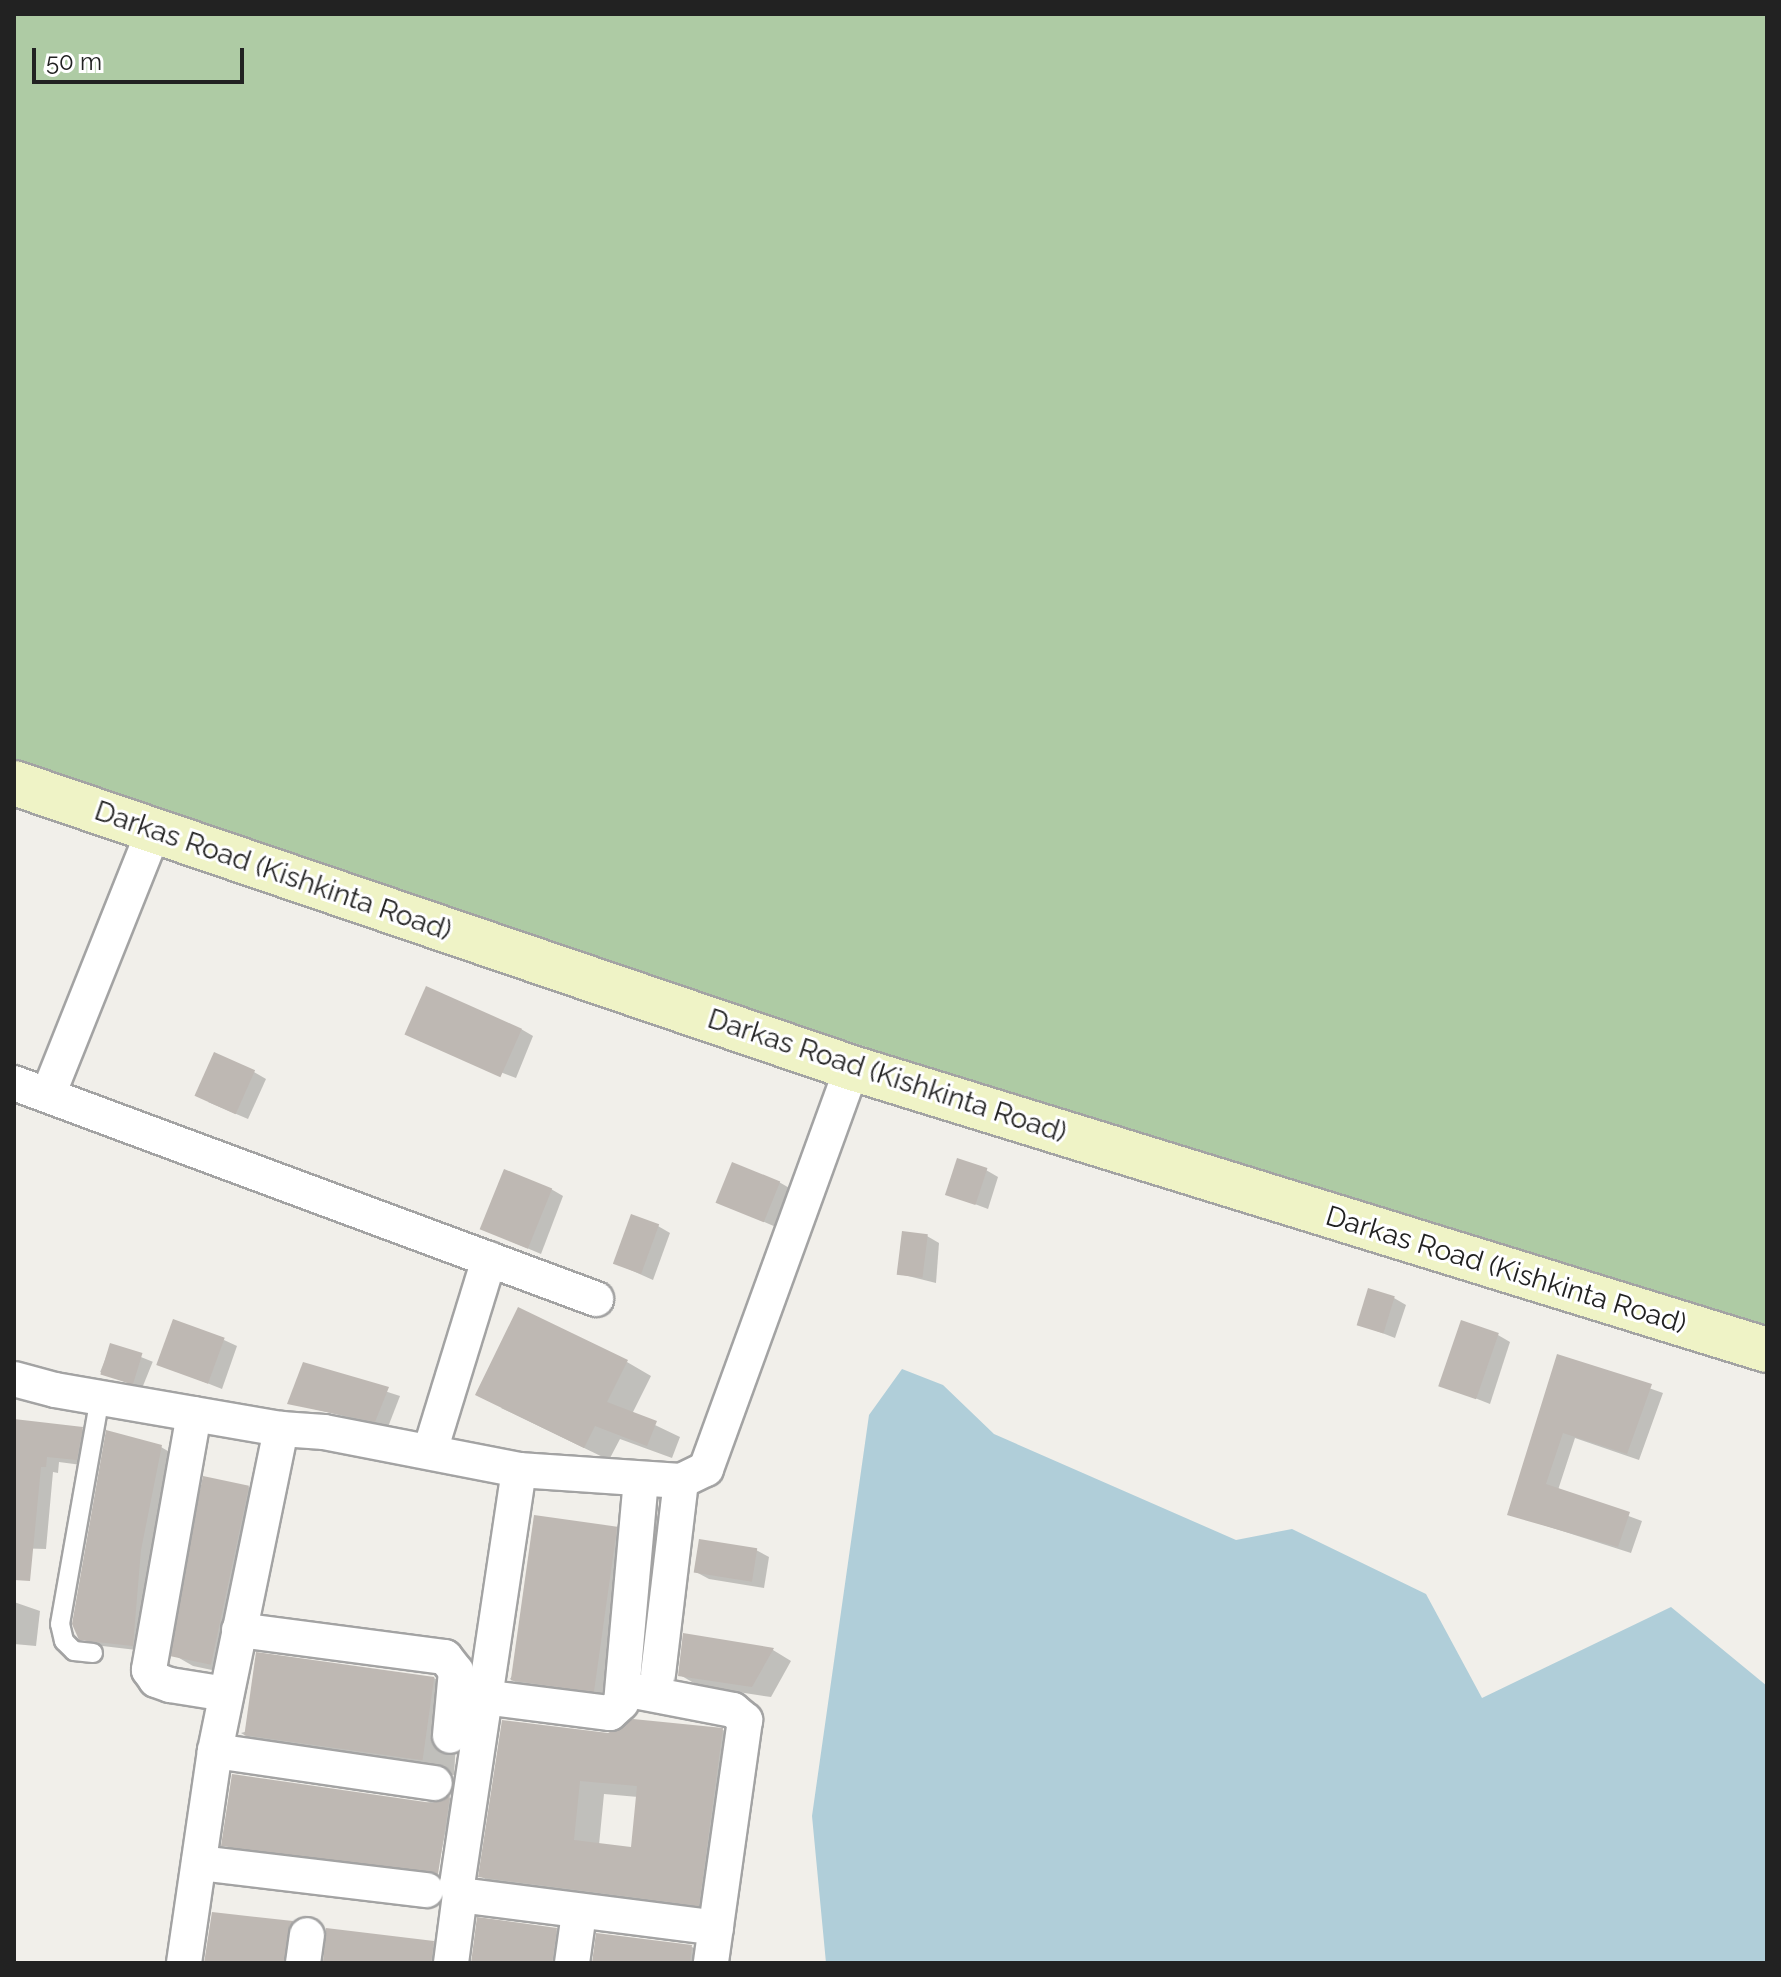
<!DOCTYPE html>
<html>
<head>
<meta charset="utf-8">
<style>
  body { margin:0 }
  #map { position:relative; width:1781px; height:1977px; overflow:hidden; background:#f1efea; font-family:Raleway,sans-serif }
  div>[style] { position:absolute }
  .forest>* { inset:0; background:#aecba4 }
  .water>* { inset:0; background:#b0ced9 }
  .shadow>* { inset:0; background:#0003; transform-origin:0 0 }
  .building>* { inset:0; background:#beb8b3; transform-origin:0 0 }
  .roads { filter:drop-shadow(2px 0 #a3a3a3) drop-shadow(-2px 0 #a3a3a3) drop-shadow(0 2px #a3a3a3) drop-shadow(0 -2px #a3a3a3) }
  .lane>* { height:18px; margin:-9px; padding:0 9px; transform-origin:9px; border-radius:9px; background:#fff }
  .street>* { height:34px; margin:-17px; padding:0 17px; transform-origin:17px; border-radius:17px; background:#fff }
  .secondary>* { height:44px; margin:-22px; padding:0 22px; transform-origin:22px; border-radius:22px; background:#eff3c6 }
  span { translate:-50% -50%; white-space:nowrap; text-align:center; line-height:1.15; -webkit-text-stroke:6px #fff; paint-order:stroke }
  .street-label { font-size:28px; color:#222 }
  .frame { position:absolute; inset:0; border:16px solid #222; pointer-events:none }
  .scale { position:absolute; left:32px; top:48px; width:212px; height:36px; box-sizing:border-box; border:4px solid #222; border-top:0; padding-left:10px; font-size:24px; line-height:28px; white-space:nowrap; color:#222; -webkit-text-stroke:6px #fff; paint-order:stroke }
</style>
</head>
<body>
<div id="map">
  <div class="forest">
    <div style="clip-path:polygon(14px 14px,1767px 14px,1767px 1341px,14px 769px)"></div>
  </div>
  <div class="water">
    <div style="clip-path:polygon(902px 1369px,943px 1385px,994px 1434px,1236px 1540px,1292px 1529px,1426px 1594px,1482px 1698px,1671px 1607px,1767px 1686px,1767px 1963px,826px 1963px,812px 1816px,869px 1415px)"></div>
  </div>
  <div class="shadow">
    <div style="clip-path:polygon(521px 1029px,533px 1036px,516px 1078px,420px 1041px)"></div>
    <div style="clip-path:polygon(254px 1072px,266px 1079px,248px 1119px,208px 1102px)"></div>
    <div style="clip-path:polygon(986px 1170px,998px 1177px,988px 1209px,951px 1195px)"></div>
    <div style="clip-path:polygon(779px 1182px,791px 1189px,776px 1227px,718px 1202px)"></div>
    <div style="clip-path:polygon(551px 1189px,563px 1196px,541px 1254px,482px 1229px)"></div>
    <div style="clip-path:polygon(658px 1226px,670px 1233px,653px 1280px,615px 1263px)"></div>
    <div style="clip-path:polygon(927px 1236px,939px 1243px,936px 1283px,900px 1274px)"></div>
    <div style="clip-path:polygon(1394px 1298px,1406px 1305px,1395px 1338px,1359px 1324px)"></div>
    <div style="clip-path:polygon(1498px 1335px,1510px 1342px,1490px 1404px,1442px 1385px)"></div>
    <div style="clip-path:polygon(224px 1340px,237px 1346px,222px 1389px,159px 1364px)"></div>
    <div style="left:111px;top:1345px;width:45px;height:29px;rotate:22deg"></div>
    <div style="clip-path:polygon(1558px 1356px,1663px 1393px,1639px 1460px,1575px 1438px,1558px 1490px,1642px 1521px,1631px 1553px,1509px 1514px)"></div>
    <div style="clip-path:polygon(627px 1362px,651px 1376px,632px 1414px,680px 1437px,672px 1458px,620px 1439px,609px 1460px,501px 1408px)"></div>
    <div style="clip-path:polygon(304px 1365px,400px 1396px,388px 1427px,290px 1403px)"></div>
    <div style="clip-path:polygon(14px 1421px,82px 1429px,94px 1436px,89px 1466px,59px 1462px,58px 1473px,53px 1472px,46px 1549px,14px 1548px)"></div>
    <div style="clip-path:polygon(161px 1447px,173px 1454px,145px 1651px,94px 1645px,81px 1638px)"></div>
    <div style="clip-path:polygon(248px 1487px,267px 1498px,231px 1674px,193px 1666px,174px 1655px)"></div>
    <div style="clip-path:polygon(616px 1529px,641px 1544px,627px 1705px,535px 1693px,510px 1679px)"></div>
    <div style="clip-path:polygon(756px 1550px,769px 1557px,764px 1588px,709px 1579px,696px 1572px)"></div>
    <div style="clip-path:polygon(14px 1602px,40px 1611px,36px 1646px,14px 1644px)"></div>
    <div style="clip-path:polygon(685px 1635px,773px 1650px,791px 1661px,771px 1697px,699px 1686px,680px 1675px)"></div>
    <div style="clip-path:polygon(434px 1678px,459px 1692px,454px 1775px,266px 1748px,241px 1733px)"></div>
    <div style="clip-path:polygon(evenodd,634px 1721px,723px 1730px,748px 1745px,724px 1919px,506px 1891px,480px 1876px,608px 1735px,634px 1721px,604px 1794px,638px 1797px,632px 1849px,599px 1845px,604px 1794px)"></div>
    <div style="clip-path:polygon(450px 1798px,474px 1813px,463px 1887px,439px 1884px,449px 1814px,435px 1884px,249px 1859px,224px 1844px)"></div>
    <div style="clip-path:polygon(292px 1923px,317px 1938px,311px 1963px,206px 1963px)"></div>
    <div style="clip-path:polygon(327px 1930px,433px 1943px,458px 1958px,458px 1963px,323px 1963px)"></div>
    <div style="clip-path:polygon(556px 1930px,581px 1944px,580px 1963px,471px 1963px)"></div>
    <div style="clip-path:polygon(692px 1947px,717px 1963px,592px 1963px)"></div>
  </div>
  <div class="building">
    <div style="left:426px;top:986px;width:105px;height:53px;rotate:24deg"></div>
    <div style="left:214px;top:1052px;width:45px;height:48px;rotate:24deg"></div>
    <div style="left:957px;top:1158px;width:32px;height:39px;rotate:18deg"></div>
    <div style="left:732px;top:1162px;width:52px;height:44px;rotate:22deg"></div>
    <div style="left:504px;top:1169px;width:52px;height:65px;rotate:22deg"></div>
    <div style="left:631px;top:1214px;width:30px;height:53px;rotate:20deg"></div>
    <div style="left:902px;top:1231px;width:26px;height:44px;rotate:7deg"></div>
    <div style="left:1368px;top:1288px;width:28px;height:39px;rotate:17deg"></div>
    <div style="clip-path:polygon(518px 1307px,628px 1360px,607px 1402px,657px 1421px,647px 1446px,595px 1426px,584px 1448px,475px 1395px)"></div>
    <div style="left:173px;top:1319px;width:55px;height:49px;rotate:20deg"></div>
    <div style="left:1461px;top:1320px;width:40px;height:70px;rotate:19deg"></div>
    <div style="left:110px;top:1343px;width:34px;height:33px;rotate:17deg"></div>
    <div style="clip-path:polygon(1557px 1354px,1652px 1384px,1627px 1454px,1563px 1433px,1546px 1484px,1630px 1512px,1618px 1547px,1507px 1515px)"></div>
    <div style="clip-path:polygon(303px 1362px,389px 1387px,375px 1422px,287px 1404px)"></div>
    <div style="clip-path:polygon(14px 1419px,83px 1427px,77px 1460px,47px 1457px,46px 1467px,41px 1467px,30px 1581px,14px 1580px)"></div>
    <div style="clip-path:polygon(106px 1430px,162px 1445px,141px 1550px,133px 1646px,79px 1640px,72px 1624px)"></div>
    <div style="left:203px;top:1476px;width:47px;height:183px;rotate:12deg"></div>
    <div style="left:534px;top:1515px;width:84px;height:167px;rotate:8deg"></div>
    <div style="left:699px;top:1539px;width:59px;height:34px;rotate:9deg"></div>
    <div style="clip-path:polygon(683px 1633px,774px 1648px,752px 1687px,678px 1676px)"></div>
    <div style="left:256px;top:1652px;width:180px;height:84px;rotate:8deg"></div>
    <div style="clip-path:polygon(evenodd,633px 1719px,723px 1728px,699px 1906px,478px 1877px,502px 1720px,608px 1733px,633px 1719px,580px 1781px,637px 1786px,631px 1847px,574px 1840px,580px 1781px)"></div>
    <div style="clip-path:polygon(232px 1774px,432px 1803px,450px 1796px,438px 1874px,221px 1846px)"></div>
    <div style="clip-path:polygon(212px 1912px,293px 1921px,283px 1963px,204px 1963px)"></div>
    <div style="clip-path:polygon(477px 1917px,557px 1928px,552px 1963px,471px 1963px)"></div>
    <div style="clip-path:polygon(326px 1928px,434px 1941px,431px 1963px,323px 1963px)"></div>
    <div style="clip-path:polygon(596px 1933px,692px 1945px,690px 1963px,592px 1963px)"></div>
  </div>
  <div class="roads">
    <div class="lane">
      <div style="left:93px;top:1653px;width:19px;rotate:-174deg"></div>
      <div style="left:74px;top:1651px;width:14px;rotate:-135deg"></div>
      <div style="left:64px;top:1641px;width:17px;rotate:-103deg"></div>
      <div style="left:60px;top:1624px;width:230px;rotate:-80deg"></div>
    </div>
    <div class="street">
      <div style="left:14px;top:1083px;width:621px;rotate:20.36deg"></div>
      <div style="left:48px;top:1095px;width:285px;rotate:-68.2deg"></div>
      <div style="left:14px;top:1379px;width:42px;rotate:15deg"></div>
      <div style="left:55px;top:1390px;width:229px;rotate:9.8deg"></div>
      <div style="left:281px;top:1429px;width:43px;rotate:4deg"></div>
      <div style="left:324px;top:1432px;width:199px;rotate:11deg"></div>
      <div style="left:519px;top:1470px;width:162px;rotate:3.9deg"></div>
      <div style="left:681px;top:1481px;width:28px;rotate:-26deg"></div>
      <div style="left:706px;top:1469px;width:427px;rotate:-70deg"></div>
      <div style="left:194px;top:1414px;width:260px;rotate:100deg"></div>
      <div style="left:149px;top:1670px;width:12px;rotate:55deg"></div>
      <div style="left:156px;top:1680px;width:15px;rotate:20deg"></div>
      <div style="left:170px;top:1685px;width:57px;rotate:9.1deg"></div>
      <div style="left:430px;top:1451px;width:201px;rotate:-72.9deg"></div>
      <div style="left:519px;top:1470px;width:419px;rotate:98.5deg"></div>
      <div style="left:457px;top:1884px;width:11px;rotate:75deg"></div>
      <div style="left:460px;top:1895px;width:258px;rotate:7.3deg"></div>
      <div style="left:239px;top:1630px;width:208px;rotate:7.5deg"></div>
      <div style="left:445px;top:1657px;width:18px;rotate:52deg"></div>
      <div style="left:456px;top:1671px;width:65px;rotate:95.3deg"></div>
      <div style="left:658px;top:1674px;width:194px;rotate:-83.2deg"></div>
      <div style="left:624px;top:1689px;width:111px;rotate:10.9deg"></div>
      <div style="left:733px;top:1710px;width:16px;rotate:40deg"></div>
      <div style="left:745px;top:1720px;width:245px;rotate:98deg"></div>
      <div style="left:483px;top:1697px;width:128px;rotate:7.2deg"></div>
      <div style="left:610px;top:1713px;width:15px;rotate:-42deg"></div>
      <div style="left:621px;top:1703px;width:223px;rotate:-84.9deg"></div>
      <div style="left:215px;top:1751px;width:222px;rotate:8.3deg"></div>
      <div style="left:199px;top:1863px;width:229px;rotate:6.8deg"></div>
      <div style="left:184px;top:1963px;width:214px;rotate:-81.7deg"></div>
      <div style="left:215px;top:1751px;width:329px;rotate:-78.4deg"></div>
      <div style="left:303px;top:1963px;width:28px;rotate:-82deg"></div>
      <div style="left:451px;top:1963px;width:69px;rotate:-82.5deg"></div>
      <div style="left:572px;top:1963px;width:50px;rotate:-82deg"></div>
    </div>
    <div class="secondary">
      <div style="left:14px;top:783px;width:885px;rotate:18.78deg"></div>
      <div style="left:852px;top:1068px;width:957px;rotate:17.13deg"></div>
    </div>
  </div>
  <div class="street-label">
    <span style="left:273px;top:871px;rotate:19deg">Darkas Road (Kishkinta Road)</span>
    <span style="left:887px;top:1076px;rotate:18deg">Darkas Road (Kishkinta Road)</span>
    <span style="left:1506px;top:1270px;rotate:17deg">Darkas Road (Kishkinta Road)</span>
  </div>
  <div class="frame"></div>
  <div class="scale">50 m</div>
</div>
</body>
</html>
